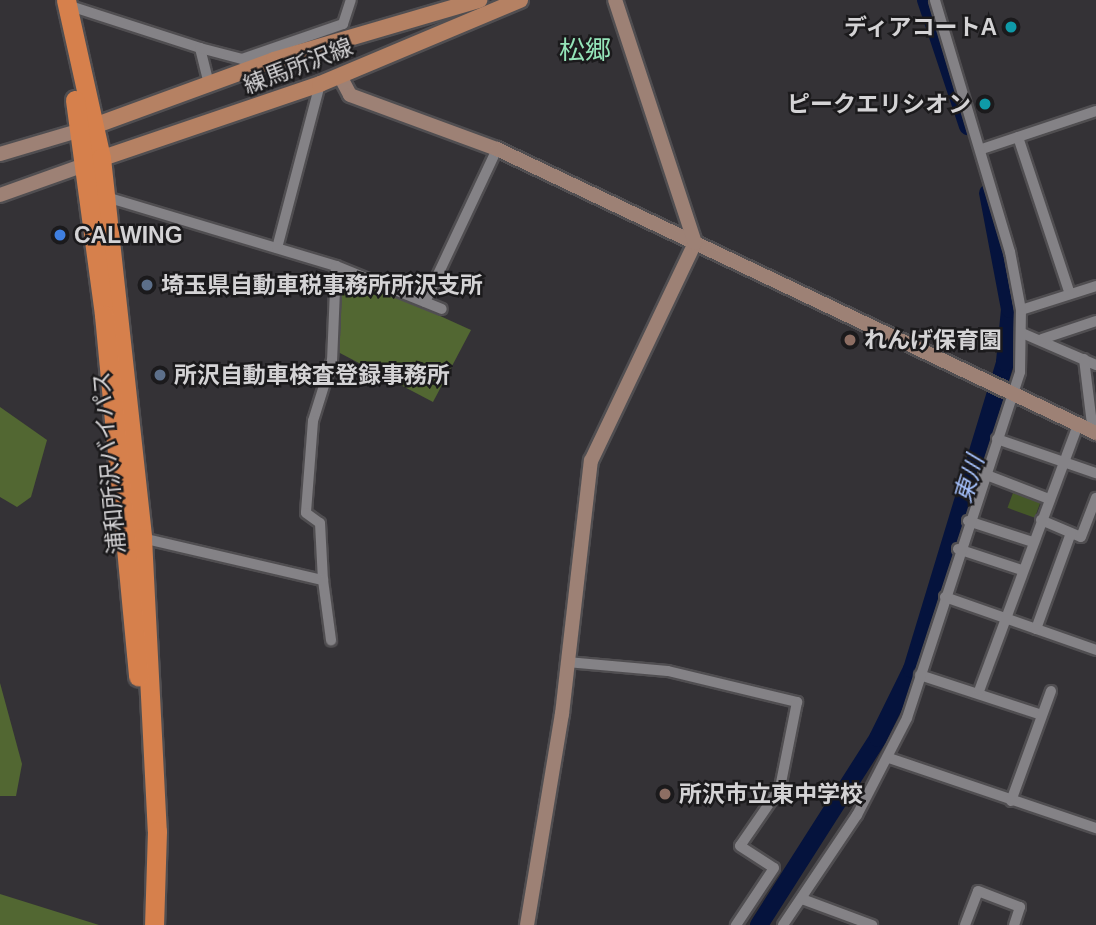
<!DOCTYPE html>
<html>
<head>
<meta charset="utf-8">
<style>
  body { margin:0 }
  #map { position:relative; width:1096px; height:925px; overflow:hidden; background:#343236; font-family:Helvetica,"Noto Sans JP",sans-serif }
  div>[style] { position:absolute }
  .green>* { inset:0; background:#455828; transform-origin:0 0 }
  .forest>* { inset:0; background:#526732 }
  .river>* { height:18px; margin:-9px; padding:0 9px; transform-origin:9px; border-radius:9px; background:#05133d }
  .roads { filter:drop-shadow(2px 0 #504e51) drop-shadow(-2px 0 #504e51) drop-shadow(0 2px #504e51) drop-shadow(0 -2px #504e51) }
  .street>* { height:10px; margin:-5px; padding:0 5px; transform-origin:5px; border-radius:5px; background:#848286 }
  .secondary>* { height:14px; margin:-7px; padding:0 7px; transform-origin:7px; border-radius:7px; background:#9d8175 }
  .primary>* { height:16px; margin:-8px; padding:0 8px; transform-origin:8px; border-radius:8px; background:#b58163 }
  .highway>* { height:19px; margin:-9.5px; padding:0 9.5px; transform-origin:9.5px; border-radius:9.5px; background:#d6804c }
  .dots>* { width:19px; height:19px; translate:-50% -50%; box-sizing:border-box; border:4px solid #1b1a1c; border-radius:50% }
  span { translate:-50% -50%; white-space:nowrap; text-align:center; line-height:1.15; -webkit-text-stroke:5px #1b1a1c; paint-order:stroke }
  .poi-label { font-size:23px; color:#d4d3d5; font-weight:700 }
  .right { translate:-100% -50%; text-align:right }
  .left { translate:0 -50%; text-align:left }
  .street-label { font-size:23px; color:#d4d3d5 }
  .water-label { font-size:24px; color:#a5c1fc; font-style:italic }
  .quarter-label { font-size:26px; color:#94e4b8 }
</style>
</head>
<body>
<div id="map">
  <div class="green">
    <div style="left:1014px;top:490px;width:29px;height:19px;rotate:20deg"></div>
  </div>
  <div class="forest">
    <div style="clip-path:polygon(341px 271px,471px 330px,433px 402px,338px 352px)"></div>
    <div style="clip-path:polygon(0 407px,47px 440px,31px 497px,17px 507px,0 497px)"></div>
    <div style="clip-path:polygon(0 683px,22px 764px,16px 796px,0 796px)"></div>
    <div style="clip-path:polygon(0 894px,99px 925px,0 925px)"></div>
  </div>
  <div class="river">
    <div style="left:926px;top:0;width:133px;rotate:71.6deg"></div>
    <div style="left:759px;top:925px;width:222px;rotate:-57.5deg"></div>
    <div style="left:878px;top:738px;width:77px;rotate:-63.8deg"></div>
    <div style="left:912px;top:669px;width:321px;rotate:-73.1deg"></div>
    <div style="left:1005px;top:362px;width:53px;rotate:-84.6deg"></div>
    <div style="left:1010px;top:309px;width:118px;rotate:-100.7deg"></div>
  </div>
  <div class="roads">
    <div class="street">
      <div style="left:67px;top:5px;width:140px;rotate:17.9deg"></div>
      <div style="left:200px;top:48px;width:36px;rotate:76deg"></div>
      <div style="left:200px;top:48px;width:43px;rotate:14.7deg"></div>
      <div style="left:242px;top:59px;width:107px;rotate:-19.1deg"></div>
      <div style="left:343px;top:24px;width:25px;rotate:-72deg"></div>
      <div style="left:1018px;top:137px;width:165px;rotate:71.7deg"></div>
      <div style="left:985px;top:148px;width:117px;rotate:-18.4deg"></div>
      <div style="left:106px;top:197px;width:240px;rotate:16.7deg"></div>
      <div style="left:336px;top:266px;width:94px;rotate:92.4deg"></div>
      <div style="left:332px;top:360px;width:64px;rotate:107.3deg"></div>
      <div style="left:313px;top:421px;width:92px;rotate:94.4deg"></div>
      <div style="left:306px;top:513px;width:17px;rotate:36deg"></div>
      <div style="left:320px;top:523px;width:57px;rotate:87deg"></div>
      <div style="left:277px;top:248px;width:170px;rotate:-75.3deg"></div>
      <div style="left:336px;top:266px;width:114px;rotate:22.1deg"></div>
      <div style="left:425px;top:302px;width:169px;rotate:-64.8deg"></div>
      <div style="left:1021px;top:310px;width:79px;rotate:-17.7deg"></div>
      <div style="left:1022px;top:333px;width:81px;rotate:23.4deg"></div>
      <div style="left:1042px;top:339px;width:57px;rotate:-18.4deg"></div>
      <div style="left:1084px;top:359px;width:74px;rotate:83deg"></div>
      <div style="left:997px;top:439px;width:105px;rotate:19deg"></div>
      <div style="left:984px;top:474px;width:70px;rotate:21deg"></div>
      <div style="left:1041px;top:520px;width:43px;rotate:23deg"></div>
      <div style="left:1081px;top:537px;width:42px;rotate:-69deg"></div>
      <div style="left:968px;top:521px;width:68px;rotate:17.9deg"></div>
      <div style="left:142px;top:538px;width:186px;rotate:13.1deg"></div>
      <div style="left:323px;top:580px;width:61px;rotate:82.4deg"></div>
      <div style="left:958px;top:549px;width:67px;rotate:18.2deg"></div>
      <div style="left:945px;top:597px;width:160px;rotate:19.3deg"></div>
      <div style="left:1036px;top:629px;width:102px;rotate:-70deg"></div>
      <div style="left:567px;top:662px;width:101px;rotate:5.1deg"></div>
      <div style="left:668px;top:671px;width:133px;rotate:13.5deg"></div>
      <div style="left:797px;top:702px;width:88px;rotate:101.2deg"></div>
      <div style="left:780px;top:788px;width:70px;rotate:124.6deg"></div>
      <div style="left:740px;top:846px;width:40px;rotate:32.9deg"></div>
      <div style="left:774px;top:868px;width:69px;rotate:123.7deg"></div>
      <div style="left:920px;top:675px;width:128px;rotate:18.2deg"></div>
      <div style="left:979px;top:691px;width:284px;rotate:-69.6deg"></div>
      <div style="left:889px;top:758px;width:219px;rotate:18.7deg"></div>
      <div style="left:1011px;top:801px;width:117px;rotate:-70deg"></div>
      <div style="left:802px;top:899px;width:75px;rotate:20.4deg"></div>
      <div style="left:783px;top:925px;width:133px;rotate:-56.1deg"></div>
      <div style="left:857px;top:815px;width:109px;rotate:-62.7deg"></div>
      <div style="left:907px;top:718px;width:364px;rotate:-71.9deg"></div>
      <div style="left:1020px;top:372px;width:62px;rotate:-89.1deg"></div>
      <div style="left:1021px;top:310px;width:59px;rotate:-100.7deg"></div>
      <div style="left:1010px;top:252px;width:263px;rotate:-106.6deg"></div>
      <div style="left:965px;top:925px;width:36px;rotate:-69deg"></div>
      <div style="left:978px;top:891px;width:45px;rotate:20.9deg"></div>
      <div style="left:1020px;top:907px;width:19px;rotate:108deg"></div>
    </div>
    <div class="secondary">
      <div style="left:340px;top:76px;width:21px;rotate:62deg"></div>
      <div style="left:350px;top:95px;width:157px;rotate:20.2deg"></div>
      <div style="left:497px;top:149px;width:663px;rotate:25.37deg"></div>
      <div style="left:0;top:154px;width:84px;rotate:-16.5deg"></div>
      <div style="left:0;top:195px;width:92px;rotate:-19.6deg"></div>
      <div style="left:527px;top:925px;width:214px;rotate:-80.6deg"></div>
      <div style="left:562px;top:714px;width:255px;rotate:-83.5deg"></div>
      <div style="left:591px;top:461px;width:242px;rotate:-64.5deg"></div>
      <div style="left:695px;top:243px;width:256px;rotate:-108.2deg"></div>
    </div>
    <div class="primary">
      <div style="left:83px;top:130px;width:203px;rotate:-20.1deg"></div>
      <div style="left:274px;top:60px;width:214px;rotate:-16.3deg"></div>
      <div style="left:91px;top:162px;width:242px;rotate:-18.8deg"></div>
      <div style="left:320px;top:84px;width:217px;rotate:-22.8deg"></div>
    </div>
    <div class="highway">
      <div style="left:66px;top:0;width:162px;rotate:77.5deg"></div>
      <div style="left:101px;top:158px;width:382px;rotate:83.8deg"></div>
      <div style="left:142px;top:538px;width:293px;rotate:87.1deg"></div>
      <div style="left:157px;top:831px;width:94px;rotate:91.8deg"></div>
      <div style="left:75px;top:100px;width:217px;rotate:82.3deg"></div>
      <div style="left:104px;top:315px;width:363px;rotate:84.6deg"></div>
    </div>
  </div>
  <div class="dots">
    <div style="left:1011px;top:27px;background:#0f9aa8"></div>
    <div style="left:985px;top:104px;background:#0f9aa8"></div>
    <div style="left:60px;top:235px;background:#3f7fe0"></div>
    <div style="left:147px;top:285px;background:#5c6f8a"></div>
    <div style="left:850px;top:340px;background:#8d6e63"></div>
    <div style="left:160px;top:375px;background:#5c6f8a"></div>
    <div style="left:665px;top:794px;background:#8d6e63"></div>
  </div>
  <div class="poi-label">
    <span class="right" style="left:997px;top:27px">ディアコートA</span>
    <span class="right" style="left:971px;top:104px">ピークエリシオン</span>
    <span class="left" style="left:74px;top:235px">CALWING</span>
    <span class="left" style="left:161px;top:285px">埼玉県自動車税事務所所沢支所</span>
    <span class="left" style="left:864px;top:340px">れんげ保育園</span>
    <span class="left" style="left:174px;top:375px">所沢自動車検査登録事務所</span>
    <span class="left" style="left:679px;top:794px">所沢市立東中学校</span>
  </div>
  <div class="street-label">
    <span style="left:298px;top:66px;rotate:-21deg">練馬所沢線</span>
    <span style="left:109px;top:463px;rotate:-95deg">浦和所沢バイパス</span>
  </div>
  <div class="water-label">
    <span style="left:969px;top:479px;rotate:-73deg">東川</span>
  </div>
  <div class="quarter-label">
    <span style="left:585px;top:51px">松郷</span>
  </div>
</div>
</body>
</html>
